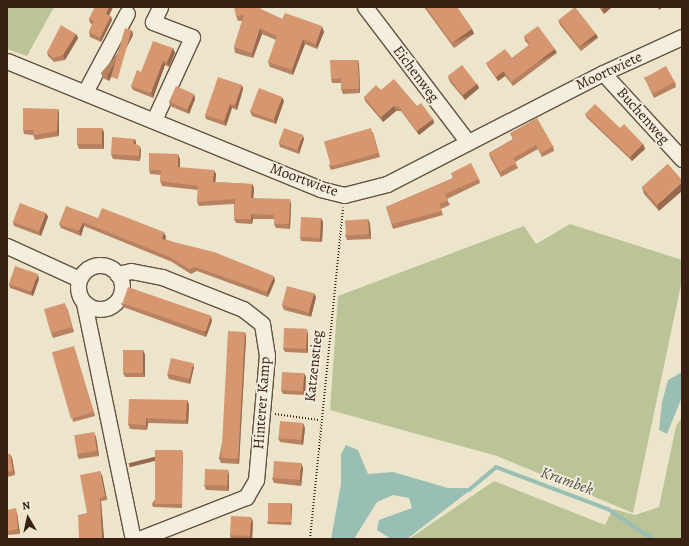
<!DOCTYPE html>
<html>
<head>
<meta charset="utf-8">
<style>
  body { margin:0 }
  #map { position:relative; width:689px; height:546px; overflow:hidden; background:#ede5cb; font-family:Alegreya,serif }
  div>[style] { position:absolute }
  .green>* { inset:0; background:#bac496 }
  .water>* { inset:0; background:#99bfb5 }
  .stream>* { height:3.5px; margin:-1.75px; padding:0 1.75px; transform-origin:1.75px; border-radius:1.75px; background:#99bfb5 }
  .path>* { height:2px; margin-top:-1px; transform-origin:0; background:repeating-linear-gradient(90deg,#382113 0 1px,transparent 0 3px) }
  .roads { filter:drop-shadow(1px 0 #655241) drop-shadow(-1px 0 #655241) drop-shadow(0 1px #655241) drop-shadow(0 -1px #655241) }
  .minor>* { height:15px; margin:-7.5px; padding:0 7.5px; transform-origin:7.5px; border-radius:7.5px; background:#f3eedd }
  .minor>.ring { margin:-7.5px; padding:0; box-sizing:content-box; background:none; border:15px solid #f3eedd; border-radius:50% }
  .wall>* { inset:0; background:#b88260 }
  .shaded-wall>* { inset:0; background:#966a4e; transform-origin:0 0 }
  .building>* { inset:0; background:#d69770; transform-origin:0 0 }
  span { translate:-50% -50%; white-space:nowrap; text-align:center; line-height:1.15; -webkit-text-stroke:3.5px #f3eedd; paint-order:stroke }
  .street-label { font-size:15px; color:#382113 }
  .water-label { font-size:16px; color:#555044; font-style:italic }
  .frame { position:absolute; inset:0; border:8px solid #382113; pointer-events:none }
  .north { position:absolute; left:8px; top:498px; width:40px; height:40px; -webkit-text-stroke:3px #f3eedd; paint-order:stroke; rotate:351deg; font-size:11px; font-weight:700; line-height:16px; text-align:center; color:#382113 }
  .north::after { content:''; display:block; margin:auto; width:14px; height:18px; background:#382113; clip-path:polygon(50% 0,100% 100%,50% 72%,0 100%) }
</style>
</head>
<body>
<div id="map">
  <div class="green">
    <div style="clip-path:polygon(7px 7px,54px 7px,27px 56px,7px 49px)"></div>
    <div style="clip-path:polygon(570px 224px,682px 260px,682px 280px,633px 513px,497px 456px,330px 410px,338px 296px,524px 226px,536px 244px)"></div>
    <div style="clip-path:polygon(682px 417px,682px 539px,409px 539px,494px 481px,605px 525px,613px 509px,635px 515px,659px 507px,676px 426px)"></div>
  </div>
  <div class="water">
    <div style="clip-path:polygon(682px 372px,682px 397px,667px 434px,659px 430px,662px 402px,668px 380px)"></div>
    <div style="clip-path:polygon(346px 445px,358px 450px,368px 474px,393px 472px,448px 488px,473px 488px,407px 539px,391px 539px,377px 530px,379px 520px,412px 508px,409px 498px,393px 495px,377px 502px,354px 539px,331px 539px,341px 484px,341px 454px)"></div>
  </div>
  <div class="stream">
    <div style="left:469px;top:490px;width:35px;rotate:-40deg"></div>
    <div style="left:496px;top:467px;width:120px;rotate:20.6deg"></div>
    <div style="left:608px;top:509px;width:54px;rotate:33.7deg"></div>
  </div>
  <div class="path">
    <div style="left:275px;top:414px;width:44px;rotate:7.8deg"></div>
    <div style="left:310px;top:539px;width:333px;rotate:-84.3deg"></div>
  </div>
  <div class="roads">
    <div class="minor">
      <div style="left:365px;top:7px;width:170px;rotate:52.7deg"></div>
      <div style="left:7px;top:61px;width:338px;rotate:22.2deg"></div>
      <div style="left:320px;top:189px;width:25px;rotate:14deg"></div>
      <div style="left:344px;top:195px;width:44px;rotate:-14.3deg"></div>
      <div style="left:387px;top:184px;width:243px;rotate:-27.2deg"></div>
      <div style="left:603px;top:73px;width:87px;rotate:-24.5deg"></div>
      <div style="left:603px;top:73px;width:117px;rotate:47.4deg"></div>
      <div style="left:85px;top:92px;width:89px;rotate:-62deg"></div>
      <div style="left:154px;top:120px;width:91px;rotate:-65.4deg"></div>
      <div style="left:192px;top:37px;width:42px;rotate:-159deg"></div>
      <div style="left:153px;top:22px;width:17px;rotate:-65deg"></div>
      <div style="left:7px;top:246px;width:79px;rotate:24.6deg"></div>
      <div class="ring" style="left:78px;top:265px;width:29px;height:29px"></div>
      <div style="left:117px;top:274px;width:14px;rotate:-12deg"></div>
      <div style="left:131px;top:271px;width:32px;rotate:11deg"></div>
      <div style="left:162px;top:277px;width:87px;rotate:21.6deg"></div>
      <div style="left:243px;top:309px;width:24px;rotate:38deg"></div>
      <div style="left:262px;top:324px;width:31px;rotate:81deg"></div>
      <div style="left:267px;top:355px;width:125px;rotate:95deg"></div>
      <div style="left:256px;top:480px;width:20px;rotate:120deg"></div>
      <div style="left:246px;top:497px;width:115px;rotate:158.6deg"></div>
      <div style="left:84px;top:303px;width:241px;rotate:78.3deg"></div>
    </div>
  </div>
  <div class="wall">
    <div style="clip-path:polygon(95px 7px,113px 7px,109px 15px,112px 20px,101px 42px,90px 37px,89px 32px,92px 24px,90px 23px,89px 19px)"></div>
    <div style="clip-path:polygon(424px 7px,457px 7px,472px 29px,474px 34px,454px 48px)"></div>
    <div style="clip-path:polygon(599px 7px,612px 7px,604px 14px)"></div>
    <div style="clip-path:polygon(262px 10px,282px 19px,324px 32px,317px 49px,305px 44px,293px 75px,270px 67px,268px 62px,276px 40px,262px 34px,253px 58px,235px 53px,234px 47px,242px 21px,238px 21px,236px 16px)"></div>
    <div style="clip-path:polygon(558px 20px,596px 34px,598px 38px,581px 51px,560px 25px)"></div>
    <div style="clip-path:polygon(76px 34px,78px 38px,65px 60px,54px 62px,48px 56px,47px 52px)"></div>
    <div style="clip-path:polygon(133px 35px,109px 81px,103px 78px,101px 73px)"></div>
    <div style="clip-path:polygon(524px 36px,557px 53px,513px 86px,505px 76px,498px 81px,488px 67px,486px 63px,512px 58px,529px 45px,525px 41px)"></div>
    <div style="clip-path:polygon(173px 48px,175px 53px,169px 67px,165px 65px,153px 98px,133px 90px,131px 86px,141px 72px)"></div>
    <div style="clip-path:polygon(358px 60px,359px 64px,360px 93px,343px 94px,341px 89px,341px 83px,332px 83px,331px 79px)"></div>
    <div style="clip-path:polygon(448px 77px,477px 84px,479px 88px,465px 100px,450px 82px)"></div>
    <div style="clip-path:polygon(644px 77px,675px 82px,676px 87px,654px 98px,646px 81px)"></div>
    <div style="clip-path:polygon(242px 85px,243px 89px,237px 110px,232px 108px,226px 126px,206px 119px,205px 115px)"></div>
    <div style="clip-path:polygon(381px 90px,417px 106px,433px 119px,434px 123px,419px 135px,401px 111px,396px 111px,383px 122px,365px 101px,364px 97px)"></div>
    <div style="clip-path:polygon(194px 94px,195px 99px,189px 114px,170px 106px,169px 101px)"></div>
    <div style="clip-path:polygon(284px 101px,276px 124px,252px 116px,250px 111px)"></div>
    <div style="clip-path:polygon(58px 109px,59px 113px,59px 136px,35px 140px,33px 135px,24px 134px,23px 130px)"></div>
    <div style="clip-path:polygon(585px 114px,620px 128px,643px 144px,645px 149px,632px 161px,587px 118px)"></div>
    <div style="clip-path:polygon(102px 128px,104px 133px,104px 149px,79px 149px,77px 144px)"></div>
    <div style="clip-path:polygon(373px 132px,380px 157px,331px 170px,329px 165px)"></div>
    <div style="clip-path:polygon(510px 133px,553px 146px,554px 151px,542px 157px,538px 149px,515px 162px,518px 168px,501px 177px,490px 157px,489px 153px,513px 139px)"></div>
    <div style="clip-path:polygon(135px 139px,136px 143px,136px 144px,141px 150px,140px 161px,113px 159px,111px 154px)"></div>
    <div style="clip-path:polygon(304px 139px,299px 154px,280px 147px,279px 143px)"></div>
    <div style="clip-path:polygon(180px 159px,180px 168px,216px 174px,215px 182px,252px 184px,254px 188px,253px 198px,291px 204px,290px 229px,276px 228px,274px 224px,274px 219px,253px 219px,252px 224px,236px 223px,234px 219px,234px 204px,199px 206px,197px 202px,198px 190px,162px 186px,160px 181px,161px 175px,150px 174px,149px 170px)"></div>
    <div style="clip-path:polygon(668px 164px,659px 211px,644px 194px,642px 187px)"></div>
    <div style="clip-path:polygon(451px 173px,479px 179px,480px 183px,447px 199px,450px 205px,441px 209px,443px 215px,393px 229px,386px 207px,453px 178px)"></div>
    <div style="clip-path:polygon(46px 213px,48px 217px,41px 236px,14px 226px,13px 222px)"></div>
    <div style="clip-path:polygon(98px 218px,166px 237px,165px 239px,275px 281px,268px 297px,197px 271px,191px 274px,172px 262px,84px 226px,81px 236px,61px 228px,59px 224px)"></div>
    <div style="clip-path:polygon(321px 218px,323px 222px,322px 242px,301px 241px,300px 237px)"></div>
    <div style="clip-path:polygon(368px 219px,370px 224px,371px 239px,347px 240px,345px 235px)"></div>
    <div style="clip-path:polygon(39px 279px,33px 296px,10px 288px,9px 284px)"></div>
    <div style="clip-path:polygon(316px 297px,311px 317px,284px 310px,282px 305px)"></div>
    <div style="clip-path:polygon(121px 303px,212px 321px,206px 337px,123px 307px)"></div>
    <div style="clip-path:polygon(67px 307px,74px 332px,53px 338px,51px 333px)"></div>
    <div style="clip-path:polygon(245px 332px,246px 337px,239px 464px,221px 463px,219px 458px)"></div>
    <div style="clip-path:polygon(308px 334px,308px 353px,285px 352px,283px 348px)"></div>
    <div style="clip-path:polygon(75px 350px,95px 416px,73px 422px,72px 417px)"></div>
    <div style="clip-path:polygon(143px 350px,145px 355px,145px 377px,125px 377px,123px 373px)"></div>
    <div style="clip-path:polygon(194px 367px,190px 384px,169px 379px,167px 374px)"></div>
    <div style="clip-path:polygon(306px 377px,305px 395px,283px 394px,281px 390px)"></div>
    <div style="clip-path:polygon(187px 400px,189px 405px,188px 424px,148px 423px,147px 430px,130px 429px,128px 424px)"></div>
    <div style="clip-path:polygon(305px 428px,303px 445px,280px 442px,278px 438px)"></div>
    <div style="clip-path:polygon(96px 437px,99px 456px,79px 459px,77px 455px)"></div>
    <div style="clip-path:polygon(7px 454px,10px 454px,12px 458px,15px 475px,7px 477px)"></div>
    <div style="clip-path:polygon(183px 454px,182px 508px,153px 507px,152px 504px)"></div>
    <div style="clip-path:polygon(303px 468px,301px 486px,274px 483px,272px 478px)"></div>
    <div style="clip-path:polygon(229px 474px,229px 491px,206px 490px,204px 485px)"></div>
    <div style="clip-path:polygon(102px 475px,107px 500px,101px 501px,104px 539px,79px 539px,87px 513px)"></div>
    <div style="clip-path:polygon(291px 503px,292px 506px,291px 525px,268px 524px,267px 522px)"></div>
    <div style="clip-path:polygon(7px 510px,17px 513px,20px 534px,7px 535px)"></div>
    <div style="clip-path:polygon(253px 522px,252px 539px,231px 539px,230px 535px)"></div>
  </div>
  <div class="shaded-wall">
    <div style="clip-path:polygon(109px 7px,113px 7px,108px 18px,106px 14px)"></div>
    <div style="clip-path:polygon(605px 7px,612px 7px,604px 14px,602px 9px)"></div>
    <div style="clip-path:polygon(658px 7px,663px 7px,659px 10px)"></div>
    <div style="clip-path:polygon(111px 16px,112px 20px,101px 42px,100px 38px)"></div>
    <div style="clip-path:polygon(322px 26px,324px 32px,317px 49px,316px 44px)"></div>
    <div style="clip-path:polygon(260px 28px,262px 34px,253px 58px,252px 53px)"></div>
    <div style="left:472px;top:29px;width:5px;height:24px;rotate:68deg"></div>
    <div style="clip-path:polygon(132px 30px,133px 35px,109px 81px,107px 77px)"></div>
    <div style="clip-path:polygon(76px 34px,78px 38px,65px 60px,63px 55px)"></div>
    <div style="left:596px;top:34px;width:4px;height:21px;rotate:63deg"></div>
    <div style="clip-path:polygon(303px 39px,305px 44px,293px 75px,292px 70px)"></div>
    <div style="clip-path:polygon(173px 48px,175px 53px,169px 67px,167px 62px)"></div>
    <div style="left:555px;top:49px;width:4px;height:55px;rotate:63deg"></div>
    <div style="clip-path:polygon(358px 60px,359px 64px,360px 93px,359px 89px)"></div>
    <div style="clip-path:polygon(163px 61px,165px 65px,153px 98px,151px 93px)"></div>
    <div style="clip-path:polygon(504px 71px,505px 76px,498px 81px,496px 77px)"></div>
    <div style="clip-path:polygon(477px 84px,479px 88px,465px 100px,463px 95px)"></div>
    <div style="clip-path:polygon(242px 85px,243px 89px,237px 110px,235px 105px)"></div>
    <div style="clip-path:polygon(194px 94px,195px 99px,189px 114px,187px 109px)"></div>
    <div style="clip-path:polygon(282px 97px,284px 101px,276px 124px,274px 119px)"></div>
    <div style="clip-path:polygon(230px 104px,232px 108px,226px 126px,224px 121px)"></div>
    <div style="clip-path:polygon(394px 106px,396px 111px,383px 122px,381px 117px)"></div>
    <div style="clip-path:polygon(58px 109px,59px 113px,59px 136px,57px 131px)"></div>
    <div style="clip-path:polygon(433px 119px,434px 123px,419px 135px,417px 131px)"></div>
    <div style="clip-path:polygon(102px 128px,104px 133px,104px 149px,102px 144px)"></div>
    <div style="clip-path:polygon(303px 135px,304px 139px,299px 154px,298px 149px)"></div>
    <div style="clip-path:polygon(135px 139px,136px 143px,135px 148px,133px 143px)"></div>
    <div style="clip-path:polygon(643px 144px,645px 149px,632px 161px,630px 157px)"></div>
    <div style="clip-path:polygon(140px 146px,141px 150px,140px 161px,139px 156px)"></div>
    <div style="clip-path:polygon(178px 154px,180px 159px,180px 172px,178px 167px)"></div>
    <div style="clip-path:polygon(214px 170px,216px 174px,215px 187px,213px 182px)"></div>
    <div style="clip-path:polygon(682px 182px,682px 191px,659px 211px,657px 205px)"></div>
    <div style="clip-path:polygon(252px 184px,254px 188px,253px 203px,251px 198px)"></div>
    <div style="clip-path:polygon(290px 199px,291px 204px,290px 229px,289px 224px)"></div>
    <div style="clip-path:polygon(46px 213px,48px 217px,41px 236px,39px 231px)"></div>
    <div style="clip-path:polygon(251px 214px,253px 219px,252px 224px,251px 219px)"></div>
    <div style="clip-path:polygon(321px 218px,323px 222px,322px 242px,320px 238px)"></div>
    <div style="clip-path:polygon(368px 219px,370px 224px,371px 239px,369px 234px)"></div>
    <div style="clip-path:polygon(83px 222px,84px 226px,81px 236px,79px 231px)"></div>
    <div style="clip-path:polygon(164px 232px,166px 237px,164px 243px,162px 239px)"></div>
    <div style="clip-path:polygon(38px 274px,39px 279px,33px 296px,31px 292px)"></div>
    <div style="clip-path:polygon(274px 276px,275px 281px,268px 297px,267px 292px)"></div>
    <div style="clip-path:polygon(314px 293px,316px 297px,311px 317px,309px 312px)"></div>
    <div style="clip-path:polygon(211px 316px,212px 321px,206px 337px,204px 332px)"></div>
    <div style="clip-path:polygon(307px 329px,308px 334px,308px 353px,306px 349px)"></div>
    <div style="clip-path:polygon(245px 332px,246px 337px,239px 464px,237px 459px)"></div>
    <div style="clip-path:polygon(143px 350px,145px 355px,145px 377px,143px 373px)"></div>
    <div style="clip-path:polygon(193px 363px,194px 367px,190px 384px,189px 379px)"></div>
    <div style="clip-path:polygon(304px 373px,306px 377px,305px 395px,303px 391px)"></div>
    <div style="clip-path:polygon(187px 400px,189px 405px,188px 424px,186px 420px)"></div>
    <div style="clip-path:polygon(146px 418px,148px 423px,147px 430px,146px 425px)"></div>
    <div style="clip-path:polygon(303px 423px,305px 428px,303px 445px,301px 441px)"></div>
    <div style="clip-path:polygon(94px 432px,96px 437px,99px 456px,97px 451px)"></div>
    <div style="left:182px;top:450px;width:4px;height:55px;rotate:76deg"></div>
    <div style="clip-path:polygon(10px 454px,12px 458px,15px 475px,13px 471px)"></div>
    <div style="clip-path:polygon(301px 463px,303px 468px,301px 486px,300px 481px)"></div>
    <div style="clip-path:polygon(228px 470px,229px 474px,229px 491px,227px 486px)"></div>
    <div style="clip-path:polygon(100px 471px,102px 475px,107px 500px,105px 496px)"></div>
    <div style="clip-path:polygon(100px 498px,101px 501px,104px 539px,102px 539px)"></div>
    <div style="clip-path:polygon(291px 503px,292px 506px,291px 525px,290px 522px)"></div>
    <div style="clip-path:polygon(16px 508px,17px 513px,20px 534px,18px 529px)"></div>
    <div style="clip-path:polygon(251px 517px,253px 522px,252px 539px,251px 539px,250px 536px)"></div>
  </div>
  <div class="building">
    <div style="clip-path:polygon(95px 7px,109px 7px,106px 14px,111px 16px,100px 38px,89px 32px,94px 21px,89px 19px)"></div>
    <div style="clip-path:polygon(234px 7px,260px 7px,261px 9px,282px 19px,285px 13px,322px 26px,316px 44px,303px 39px,292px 70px,268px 62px,277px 36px,260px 28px,252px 53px,234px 47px,244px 15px,236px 16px)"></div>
    <div style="clip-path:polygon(426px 7px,457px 7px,472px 29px,452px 43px)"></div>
    <div style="left:575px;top:7px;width:34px;height:21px;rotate:52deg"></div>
    <div style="clip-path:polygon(61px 25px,76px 34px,63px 55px,53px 58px,47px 52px)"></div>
    <div style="clip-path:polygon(538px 26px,555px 49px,511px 82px,504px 71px,496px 77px,486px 63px,505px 49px,512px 58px,530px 44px,524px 36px)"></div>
    <div style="left:125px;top:28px;width:7px;height:51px;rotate:16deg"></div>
    <div style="clip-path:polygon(153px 41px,173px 48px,167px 62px,163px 61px,151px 93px,131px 86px,137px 70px,141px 72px)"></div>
    <div style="clip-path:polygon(330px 60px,358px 60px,359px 89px,341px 89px,341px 78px,331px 79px)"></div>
    <div style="left:462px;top:65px;width:24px;height:18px;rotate:52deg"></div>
    <div style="left:666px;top:66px;width:18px;height:25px;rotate:61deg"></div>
    <div style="clip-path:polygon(218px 77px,242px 85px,235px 105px,230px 104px,224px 121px,205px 115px)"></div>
    <div style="clip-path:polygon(394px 79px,417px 106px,421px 103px,433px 119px,417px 131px,399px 107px,394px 106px,381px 117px,364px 97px,376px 85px,381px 90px)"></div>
    <div style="left:176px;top:86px;width:20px;height:17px;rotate:24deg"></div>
    <div style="left:259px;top:88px;width:25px;height:25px;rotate:21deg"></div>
    <div style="clip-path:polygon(595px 104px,620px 128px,624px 124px,643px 144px,630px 157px,585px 114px)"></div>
    <div style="clip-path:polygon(23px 108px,58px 109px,57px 131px,33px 135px,34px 130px,23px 130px)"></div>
    <div style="clip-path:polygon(537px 118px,553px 146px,541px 153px,536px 145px,513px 158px,516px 163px,500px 172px,489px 153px,514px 139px,510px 133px)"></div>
    <div style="left:77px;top:128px;width:25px;height:16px"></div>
    <div style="left:284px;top:128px;width:20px;height:16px;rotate:20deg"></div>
    <div style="left:371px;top:128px;width:26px;height:49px;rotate:74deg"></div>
    <div style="clip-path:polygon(112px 137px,135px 139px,133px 143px,140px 146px,139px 156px,111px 154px)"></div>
    <div style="clip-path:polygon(149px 153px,178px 154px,178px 167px,214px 170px,213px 182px,252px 184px,251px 198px,290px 199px,289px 224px,274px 224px,274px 215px,251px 214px,251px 219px,234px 219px,235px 199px,197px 202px,198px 186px,160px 181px,161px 170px,149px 170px)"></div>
    <div style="clip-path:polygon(471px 163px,479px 179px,445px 194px,448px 200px,439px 204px,442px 211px,392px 224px,386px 207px,454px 178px,451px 173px)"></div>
    <div style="clip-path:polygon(668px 164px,682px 180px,682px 182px,657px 205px,642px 187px)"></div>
    <div style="left:20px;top:203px;width:28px;height:20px;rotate:21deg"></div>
    <div style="clip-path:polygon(66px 206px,98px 218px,102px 208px,164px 232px,162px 239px,214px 252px,274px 276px,267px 292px,195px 267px,189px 269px,170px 257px,83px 222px,79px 231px,59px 224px)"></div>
    <div style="left:301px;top:217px;width:20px;height:20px;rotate:3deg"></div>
    <div style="left:368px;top:219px;width:15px;height:23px;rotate:86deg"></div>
    <div style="left:15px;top:266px;width:24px;height:19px;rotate:19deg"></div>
    <div style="left:287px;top:286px;width:28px;height:20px;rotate:15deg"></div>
    <div style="left:128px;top:287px;width:88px;height:17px;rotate:19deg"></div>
    <div style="left:65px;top:303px;width:25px;height:22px;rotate:74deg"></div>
    <div style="left:284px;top:328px;width:23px;height:20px;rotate:2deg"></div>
    <div style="left:228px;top:331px;width:17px;height:127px;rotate:3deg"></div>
    <div style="left:74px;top:346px;width:69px;height:23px;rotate:74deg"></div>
    <div style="left:123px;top:350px;width:20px;height:23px"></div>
    <div style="left:171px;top:358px;width:23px;height:16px;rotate:13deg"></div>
    <div style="left:282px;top:372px;width:22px;height:18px;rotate:3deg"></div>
    <div style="clip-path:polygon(129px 399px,187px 400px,186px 420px,146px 418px,146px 425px,128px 424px)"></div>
    <div style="left:280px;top:421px;width:23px;height:17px;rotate:5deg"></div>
    <div style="left:94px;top:432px;width:19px;height:20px;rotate:81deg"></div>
    <div style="left:155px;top:450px;width:27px;height:54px"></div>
    <div style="clip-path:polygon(7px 454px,10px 454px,13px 471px,7px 472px)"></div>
    <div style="left:274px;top:461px;width:27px;height:17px;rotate:4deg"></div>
    <div style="left:205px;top:469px;width:23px;height:16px;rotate:2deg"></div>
    <div style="clip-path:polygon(100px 471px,105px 496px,100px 498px,102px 539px,79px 539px,78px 515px,87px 513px,80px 475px)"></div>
    <div style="left:268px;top:503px;width:23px;height:19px"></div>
    <div style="clip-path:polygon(16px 508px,18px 529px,7px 531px,7px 510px)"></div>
    <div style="left:231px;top:516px;width:20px;height:19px;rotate:3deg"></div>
    <div style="left:182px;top:538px;width:27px;height:1px"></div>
  </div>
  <div class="street-label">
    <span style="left:609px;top:71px;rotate:-25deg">Moortwiete</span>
    <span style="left:416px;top:74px;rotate:53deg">Eichenweg</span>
    <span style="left:643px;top:116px;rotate:48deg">Buchenweg</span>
    <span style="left:304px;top:180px;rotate:20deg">Moortwiete</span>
    <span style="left:314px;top:366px;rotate:-84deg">Katzenstieg</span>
    <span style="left:262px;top:403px;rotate:-86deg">Hinterer Kamp</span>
  </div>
  <div class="water-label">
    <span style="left:567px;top:481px;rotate:20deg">Krumbek</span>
  </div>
  <div class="frame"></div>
  <div class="north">N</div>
</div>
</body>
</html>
